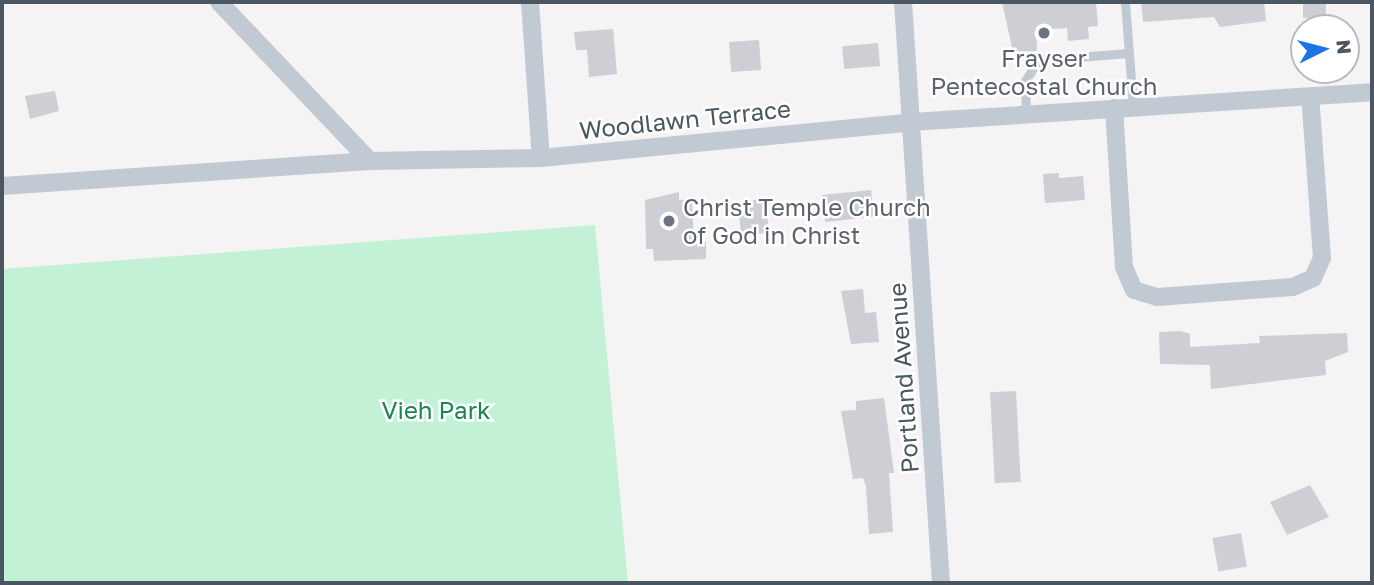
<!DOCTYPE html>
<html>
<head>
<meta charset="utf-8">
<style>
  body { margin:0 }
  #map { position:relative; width:1374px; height:585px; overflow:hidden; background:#f5f3f3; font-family:"Golos Text",sans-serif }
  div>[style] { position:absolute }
  .green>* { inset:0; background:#c3f1d5 }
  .building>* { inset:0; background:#cdcfd5; transform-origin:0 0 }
  .lane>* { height:9px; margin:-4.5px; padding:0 4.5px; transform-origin:4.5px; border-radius:4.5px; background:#c1cad2 }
  .street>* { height:18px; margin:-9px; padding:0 9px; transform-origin:9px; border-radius:9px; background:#c1cad2 }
  .dots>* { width:19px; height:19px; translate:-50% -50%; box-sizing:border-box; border:4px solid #fff; border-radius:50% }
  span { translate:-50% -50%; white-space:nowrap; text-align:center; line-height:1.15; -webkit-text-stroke:5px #fff; paint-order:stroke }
  .worship-label { font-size:24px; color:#5b616d }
  .left { translate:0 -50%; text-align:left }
  .street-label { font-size:24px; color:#4a5661 }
  .park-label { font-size:24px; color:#17864f }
  .frame { position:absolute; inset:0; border:4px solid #4a5661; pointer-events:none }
  .north { position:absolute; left:1290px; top:14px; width:70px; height:70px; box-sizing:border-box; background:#fff; border:2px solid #b7bbc0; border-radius:50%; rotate:84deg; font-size:19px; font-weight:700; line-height:28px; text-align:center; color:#4a5661 }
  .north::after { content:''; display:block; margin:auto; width:24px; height:32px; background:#1a73e8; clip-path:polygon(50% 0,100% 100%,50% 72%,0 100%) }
</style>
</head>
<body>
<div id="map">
  <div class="green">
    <div style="clip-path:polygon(595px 225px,628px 583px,2px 583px,2px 269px)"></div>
  </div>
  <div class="building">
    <div style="clip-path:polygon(1002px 2px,1096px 2px,1098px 26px,1088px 27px,1089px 39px,1068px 41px,1067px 28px,1036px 30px,1037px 51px,1013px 52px)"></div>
    <div style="clip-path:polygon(1141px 2px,1264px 2px,1266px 21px,1220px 27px,1214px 17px,1143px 22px)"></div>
    <div style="left:1303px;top:2px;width:23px;height:16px"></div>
    <div style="clip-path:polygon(613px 29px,617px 74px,589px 77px,587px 50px,576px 50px,574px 32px)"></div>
    <div style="left:759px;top:40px;width:30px;height:30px;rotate:86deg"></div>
    <div style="left:878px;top:43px;width:23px;height:36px;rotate:85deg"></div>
    <div style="clip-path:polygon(55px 91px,59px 111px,30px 119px,25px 96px)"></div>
    <div style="clip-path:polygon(1059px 173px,1059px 178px,1083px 176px,1085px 200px,1045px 203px,1043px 174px)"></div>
    <div style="left:871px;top:190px;width:27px;height:49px;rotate:84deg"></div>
    <div style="clip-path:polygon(679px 192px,679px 200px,692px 199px,694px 243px,706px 242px,706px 259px,654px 261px,653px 249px,646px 249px,645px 200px)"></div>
    <div style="left:766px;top:199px;width:34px;height:28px;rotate:85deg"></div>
    <div style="clip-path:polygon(863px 289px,865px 313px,876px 312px,879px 342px,851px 344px,841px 291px)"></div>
    <div style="clip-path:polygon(1181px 331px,1190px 334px,1190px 347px,1260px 343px,1259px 336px,1347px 333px,1348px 352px,1325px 361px,1326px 375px,1211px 389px,1210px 365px,1160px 364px,1159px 332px)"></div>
    <div style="left:1016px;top:391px;width:91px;height:26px;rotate:87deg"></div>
    <div style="clip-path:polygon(884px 398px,894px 473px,889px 473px,893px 532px,869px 534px,866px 486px,863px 478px,853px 479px,841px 411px,856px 410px,856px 401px)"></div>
    <div style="clip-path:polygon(1310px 485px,1329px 517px,1287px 535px,1270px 502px)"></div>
    <div style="left:1241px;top:533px;width:34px;height:29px;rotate:80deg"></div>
  </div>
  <div class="lane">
    <div style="left:1125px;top:2px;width:105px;rotate:85.6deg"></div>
    <div style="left:1026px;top:114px;width:33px;rotate:-92deg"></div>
    <div style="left:1025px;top:81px;width:25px;rotate:-58deg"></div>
    <div style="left:1038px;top:60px;width:91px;rotate:-4.4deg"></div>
  </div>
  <div class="street">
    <div style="left:219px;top:2px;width:219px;rotate:46.5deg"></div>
    <div style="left:530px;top:2px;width:156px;rotate:86deg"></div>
    <div style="left:903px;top:2px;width:582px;rotate:86.26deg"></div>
    <div style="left:1114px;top:108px;width:159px;rotate:86.4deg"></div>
    <div style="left:1124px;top:267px;width:25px;rotate:67deg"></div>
    <div style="left:1134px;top:290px;width:24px;rotate:17deg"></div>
    <div style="left:1157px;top:297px;width:136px;rotate:-4.2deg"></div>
    <div style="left:1293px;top:287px;width:22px;rotate:-24deg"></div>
    <div style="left:1313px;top:278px;width:22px;rotate:-66deg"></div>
    <div style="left:1322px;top:258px;width:162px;rotate:-94.2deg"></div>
    <div style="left:2px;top:186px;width:369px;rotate:-3.9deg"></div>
    <div style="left:370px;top:161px;width:171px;rotate:-1deg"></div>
    <div style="left:541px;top:158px;width:373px;rotate:-5.5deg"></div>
    <div style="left:912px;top:122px;width:461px;rotate:-3.7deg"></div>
  </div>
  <div class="dots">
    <div style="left:1044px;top:33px;background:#6b7280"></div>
    <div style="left:669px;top:221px;background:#6b7280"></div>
  </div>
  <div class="worship-label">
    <span style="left:1044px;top:72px">Frayser<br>Pentecostal Church</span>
    <span class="left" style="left:683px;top:221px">Christ Temple Church<br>of God in Christ</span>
  </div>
  <div class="street-label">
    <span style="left:685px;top:119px;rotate:-6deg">Woodlawn Terrace</span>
    <span style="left:903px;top:378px;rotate:-94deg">Portland Avenue</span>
  </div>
  <div class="park-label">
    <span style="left:436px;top:410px">Vieh Park</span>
  </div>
  <div class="frame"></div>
  <div class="north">N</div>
</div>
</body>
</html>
